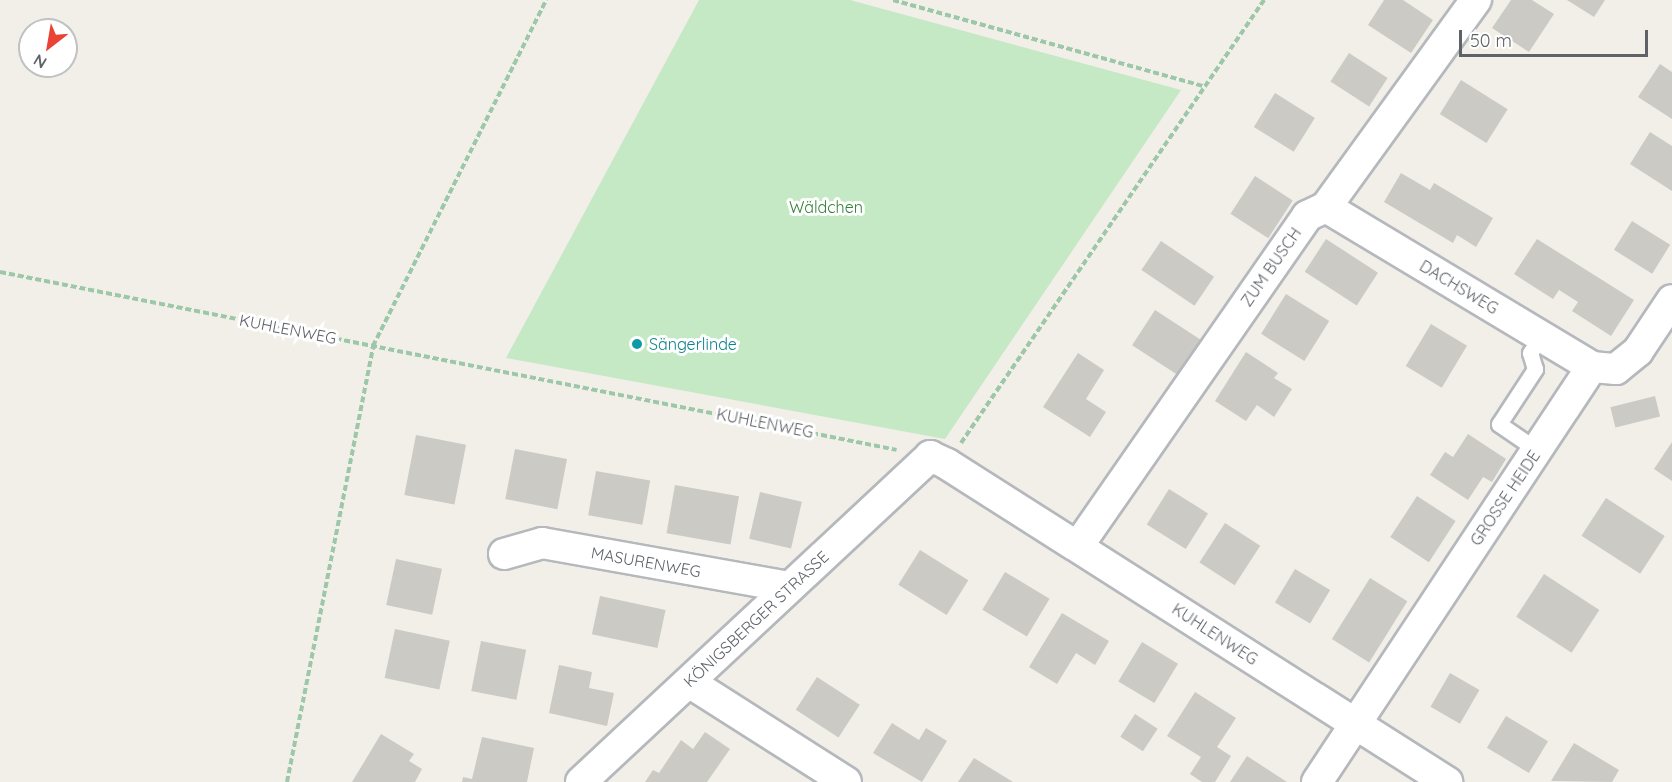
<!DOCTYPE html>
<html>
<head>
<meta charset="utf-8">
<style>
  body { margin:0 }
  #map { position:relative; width:1672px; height:782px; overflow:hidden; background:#f1efe8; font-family:Quicksand,sans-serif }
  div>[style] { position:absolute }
  .green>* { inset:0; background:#c5e8c5 }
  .building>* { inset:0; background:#cccac5; transform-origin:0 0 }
  .path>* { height:4px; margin-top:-2px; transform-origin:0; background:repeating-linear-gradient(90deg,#9cc7a9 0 6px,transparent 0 9px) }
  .roads { filter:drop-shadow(2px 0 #b5b8bc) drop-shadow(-2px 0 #b5b8bc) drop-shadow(0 2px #b5b8bc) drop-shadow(0 -2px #b5b8bc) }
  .lane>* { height:15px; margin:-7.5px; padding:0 7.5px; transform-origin:7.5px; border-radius:7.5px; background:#fff }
  .street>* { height:30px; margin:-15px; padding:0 15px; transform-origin:15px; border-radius:15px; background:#fff }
  .dots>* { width:16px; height:16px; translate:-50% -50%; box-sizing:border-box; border:3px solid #fff; border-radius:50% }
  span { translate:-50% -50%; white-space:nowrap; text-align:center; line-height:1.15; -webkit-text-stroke:6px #fff; paint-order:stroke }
  .park-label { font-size:16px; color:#348238 }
  .street-label { font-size:16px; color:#5f6368 }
  .culture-label { font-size:16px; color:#0d838f }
  .left { translate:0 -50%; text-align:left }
  .north { position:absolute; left:18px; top:18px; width:60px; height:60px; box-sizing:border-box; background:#fff; border:2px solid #bfc1c3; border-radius:50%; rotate:211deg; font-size:16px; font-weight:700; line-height:24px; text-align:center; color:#5f6368 }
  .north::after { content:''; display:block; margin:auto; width:21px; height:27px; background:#ea4335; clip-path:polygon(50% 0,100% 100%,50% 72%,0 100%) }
  .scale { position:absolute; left:1459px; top:30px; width:189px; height:27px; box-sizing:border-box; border:3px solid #5f6368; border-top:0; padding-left:8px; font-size:18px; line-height:21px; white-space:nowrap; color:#5f6368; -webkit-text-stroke:4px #fff; paint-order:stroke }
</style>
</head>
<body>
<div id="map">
  <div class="green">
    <div style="clip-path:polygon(699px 0,850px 0,1181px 90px,945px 439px,506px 358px)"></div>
  </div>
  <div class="building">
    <div style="clip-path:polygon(1384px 0,1403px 0,1433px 20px,1411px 53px,1368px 25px)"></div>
    <div style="clip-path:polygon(1511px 0,1532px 0,1554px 14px,1529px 52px,1492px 28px)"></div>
    <div style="clip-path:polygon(1567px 0,1605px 0,1594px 17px)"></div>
    <div style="left:1349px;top:53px;width:46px;height:34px;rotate:33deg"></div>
    <div style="clip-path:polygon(1660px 64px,1672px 72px,1672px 119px,1638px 97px)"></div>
    <div style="left:1461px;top:80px;width:55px;height:40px;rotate:32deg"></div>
    <div style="left:1275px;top:93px;width:47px;height:40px;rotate:32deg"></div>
    <div style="clip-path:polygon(1650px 132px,1672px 146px,1672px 191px,1630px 164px)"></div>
    <div style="clip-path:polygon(1401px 173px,1430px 190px,1434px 183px,1493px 218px,1476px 247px,1457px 235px,1453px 243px,1384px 202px)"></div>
    <div style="left:1255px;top:176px;width:45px;height:45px;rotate:33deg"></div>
    <div style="left:1632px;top:221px;width:45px;height:34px;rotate:32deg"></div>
    <div style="left:1326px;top:239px;width:62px;height:39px;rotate:33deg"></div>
    <div style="clip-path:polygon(1537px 239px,1634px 300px,1611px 336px,1572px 311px,1578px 302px,1559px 290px,1553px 299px,1514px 274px)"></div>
    <div style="left:1161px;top:241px;width:64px;height:35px;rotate:34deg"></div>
    <div style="left:1286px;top:294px;width:51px;height:47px;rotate:32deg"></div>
    <div style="left:1155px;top:310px;width:54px;height:42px;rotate:33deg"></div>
    <div style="left:1431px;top:324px;width:42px;height:49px;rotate:31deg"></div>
    <div style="clip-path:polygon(1246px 352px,1278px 373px,1274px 378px,1292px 389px,1274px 417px,1257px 405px,1246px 421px,1215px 401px)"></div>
    <div style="clip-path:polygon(1078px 353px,1104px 370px,1086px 399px,1106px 412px,1090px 437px,1043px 407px)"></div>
    <div style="left:1655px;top:396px;width:21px;height:46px;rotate:76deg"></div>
    <div style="clip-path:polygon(1468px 434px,1506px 459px,1492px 482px,1483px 477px,1468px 500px,1430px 475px,1445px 452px,1453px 457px)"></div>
    <div style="left:416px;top:435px;width:51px;height:61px;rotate:11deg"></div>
    <div style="clip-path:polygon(1672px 442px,1672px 481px,1654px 469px)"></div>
    <div style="left:515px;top:449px;width:53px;height:51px;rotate:11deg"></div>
    <div style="left:596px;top:471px;width:55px;height:45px;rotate:10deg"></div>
    <div style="left:675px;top:485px;width:65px;height:49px;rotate:10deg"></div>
    <div style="left:1169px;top:489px;width:46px;height:42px;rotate:32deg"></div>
    <div style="left:760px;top:492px;width:43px;height:48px;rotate:13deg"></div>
    <div style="left:1417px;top:496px;width:46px;height:49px;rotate:33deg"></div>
    <div style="left:1606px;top:498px;width:70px;height:45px;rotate:33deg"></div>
    <div style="left:1225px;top:523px;width:42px;height:47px;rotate:33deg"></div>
    <div style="left:920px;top:550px;width:57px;height:41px;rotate:32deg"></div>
    <div style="left:396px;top:559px;width:47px;height:47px;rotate:12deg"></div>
    <div style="left:1295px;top:569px;width:41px;height:39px;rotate:31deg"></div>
    <div style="left:1005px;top:572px;width:52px;height:44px;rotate:31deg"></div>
    <div style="left:1544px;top:574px;width:66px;height:51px;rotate:33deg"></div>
    <div style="left:1370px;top:578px;width:44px;height:72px;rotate:32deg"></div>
    <div style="left:600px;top:596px;width:67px;height:39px;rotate:12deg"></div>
    <div style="clip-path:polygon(1062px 613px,1109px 641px,1095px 665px,1076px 653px,1057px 684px,1029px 667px)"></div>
    <div style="left:395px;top:629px;width:56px;height:50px;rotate:12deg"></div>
    <div style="left:481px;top:641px;width:46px;height:51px;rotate:11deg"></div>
    <div style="left:1142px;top:642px;width:42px;height:46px;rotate:31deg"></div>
    <div style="clip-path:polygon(559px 665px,592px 672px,589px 688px,614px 693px,607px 726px,549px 713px)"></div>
    <div style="left:1450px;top:673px;width:34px;height:39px;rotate:30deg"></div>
    <div style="left:817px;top:677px;width:51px;height:39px;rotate:33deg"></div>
    <div style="clip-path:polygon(1195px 692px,1236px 718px,1217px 747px,1231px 756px,1215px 782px,1202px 782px,1190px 774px,1201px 757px,1167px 736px)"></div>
    <div style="left:1135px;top:714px;width:27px;height:27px;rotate:33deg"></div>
    <div style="left:1506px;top:716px;width:49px;height:37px;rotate:31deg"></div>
    <div style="clip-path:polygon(892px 723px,919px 740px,926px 728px,947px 741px,922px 782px,873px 753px)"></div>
    <div style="clip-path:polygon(705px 732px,730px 749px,707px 782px,645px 782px,653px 770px,659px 773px,681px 740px,693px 749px)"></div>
    <div style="clip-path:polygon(381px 734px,414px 754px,409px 761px,422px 769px,415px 782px,352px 782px)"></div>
    <div style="clip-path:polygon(482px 737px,534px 748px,527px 782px,462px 782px,463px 777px,472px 779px)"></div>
    <div style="clip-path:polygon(1574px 743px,1619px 770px,1612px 782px,1551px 781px)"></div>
    <div style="clip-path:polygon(1247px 756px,1287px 782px,1230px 782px)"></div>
    <div style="clip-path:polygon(974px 758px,1013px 782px,958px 782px)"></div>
  </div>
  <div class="path">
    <div style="left:893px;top:0;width:323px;rotate:15.5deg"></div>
    <div style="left:0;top:272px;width:914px;rotate:11.22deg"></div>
    <div style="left:961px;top:443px;width:537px;rotate:-55.63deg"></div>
    <div style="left:287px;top:782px;width:444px;rotate:-78.8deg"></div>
    <div style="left:373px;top:346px;width:387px;rotate:-63.4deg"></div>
  </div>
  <div class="roads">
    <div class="lane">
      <div style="left:1537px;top:450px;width:46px;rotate:-145.6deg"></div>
      <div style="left:1499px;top:424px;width:66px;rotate:-56.8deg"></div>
      <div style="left:1535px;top:369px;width:17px;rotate:-107deg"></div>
      <div style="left:1530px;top:353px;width:20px;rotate:-57deg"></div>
    </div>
    <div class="street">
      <div style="left:1326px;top:207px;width:310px;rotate:31deg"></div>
      <div style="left:1078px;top:546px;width:402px;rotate:-55.2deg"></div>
      <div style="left:1307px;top:216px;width:21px;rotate:-25deg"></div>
      <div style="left:1326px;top:207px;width:256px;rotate:-54.1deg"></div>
      <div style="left:504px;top:554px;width:40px;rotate:-16deg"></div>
      <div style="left:542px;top:543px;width:251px;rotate:10.1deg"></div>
      <div style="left:689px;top:682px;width:186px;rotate:32.5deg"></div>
      <div style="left:581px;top:782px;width:478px;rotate:-43deg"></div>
      <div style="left:930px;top:456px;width:19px;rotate:25deg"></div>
      <div style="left:947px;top:464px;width:593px;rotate:32.46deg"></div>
      <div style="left:1317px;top:782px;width:498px;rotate:-56.5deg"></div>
      <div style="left:1592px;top:367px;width:24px;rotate:5deg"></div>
      <div style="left:1616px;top:369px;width:28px;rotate:-39deg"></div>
      <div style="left:1638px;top:351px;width:61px;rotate:-56.3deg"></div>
    </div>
  </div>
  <div class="dots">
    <div style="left:637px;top:344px;background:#0f9aa8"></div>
  </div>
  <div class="park-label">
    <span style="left:826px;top:207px">Wäldchen</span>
  </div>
  <div class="street-label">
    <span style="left:1271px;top:267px;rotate:-55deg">ZUM BUSCH</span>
    <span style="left:1459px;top:287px;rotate:31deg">DACHSWEG</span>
    <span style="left:288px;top:329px;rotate:11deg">KUHLENWEG</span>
    <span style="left:765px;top:423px;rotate:11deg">KUHLENWEG</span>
    <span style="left:1505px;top:498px;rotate:-56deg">GROSSE HEIDE</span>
    <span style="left:646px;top:562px;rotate:10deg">MASURENWEG</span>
    <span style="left:756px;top:619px;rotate:-43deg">KÖNIGSBERGER STRASSE</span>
    <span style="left:1215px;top:634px;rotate:33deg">KUHLENWEG</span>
  </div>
  <div class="culture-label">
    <span class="left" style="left:649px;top:344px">Sängerlinde</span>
  </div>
  <div class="north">N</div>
  <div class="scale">50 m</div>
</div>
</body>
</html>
